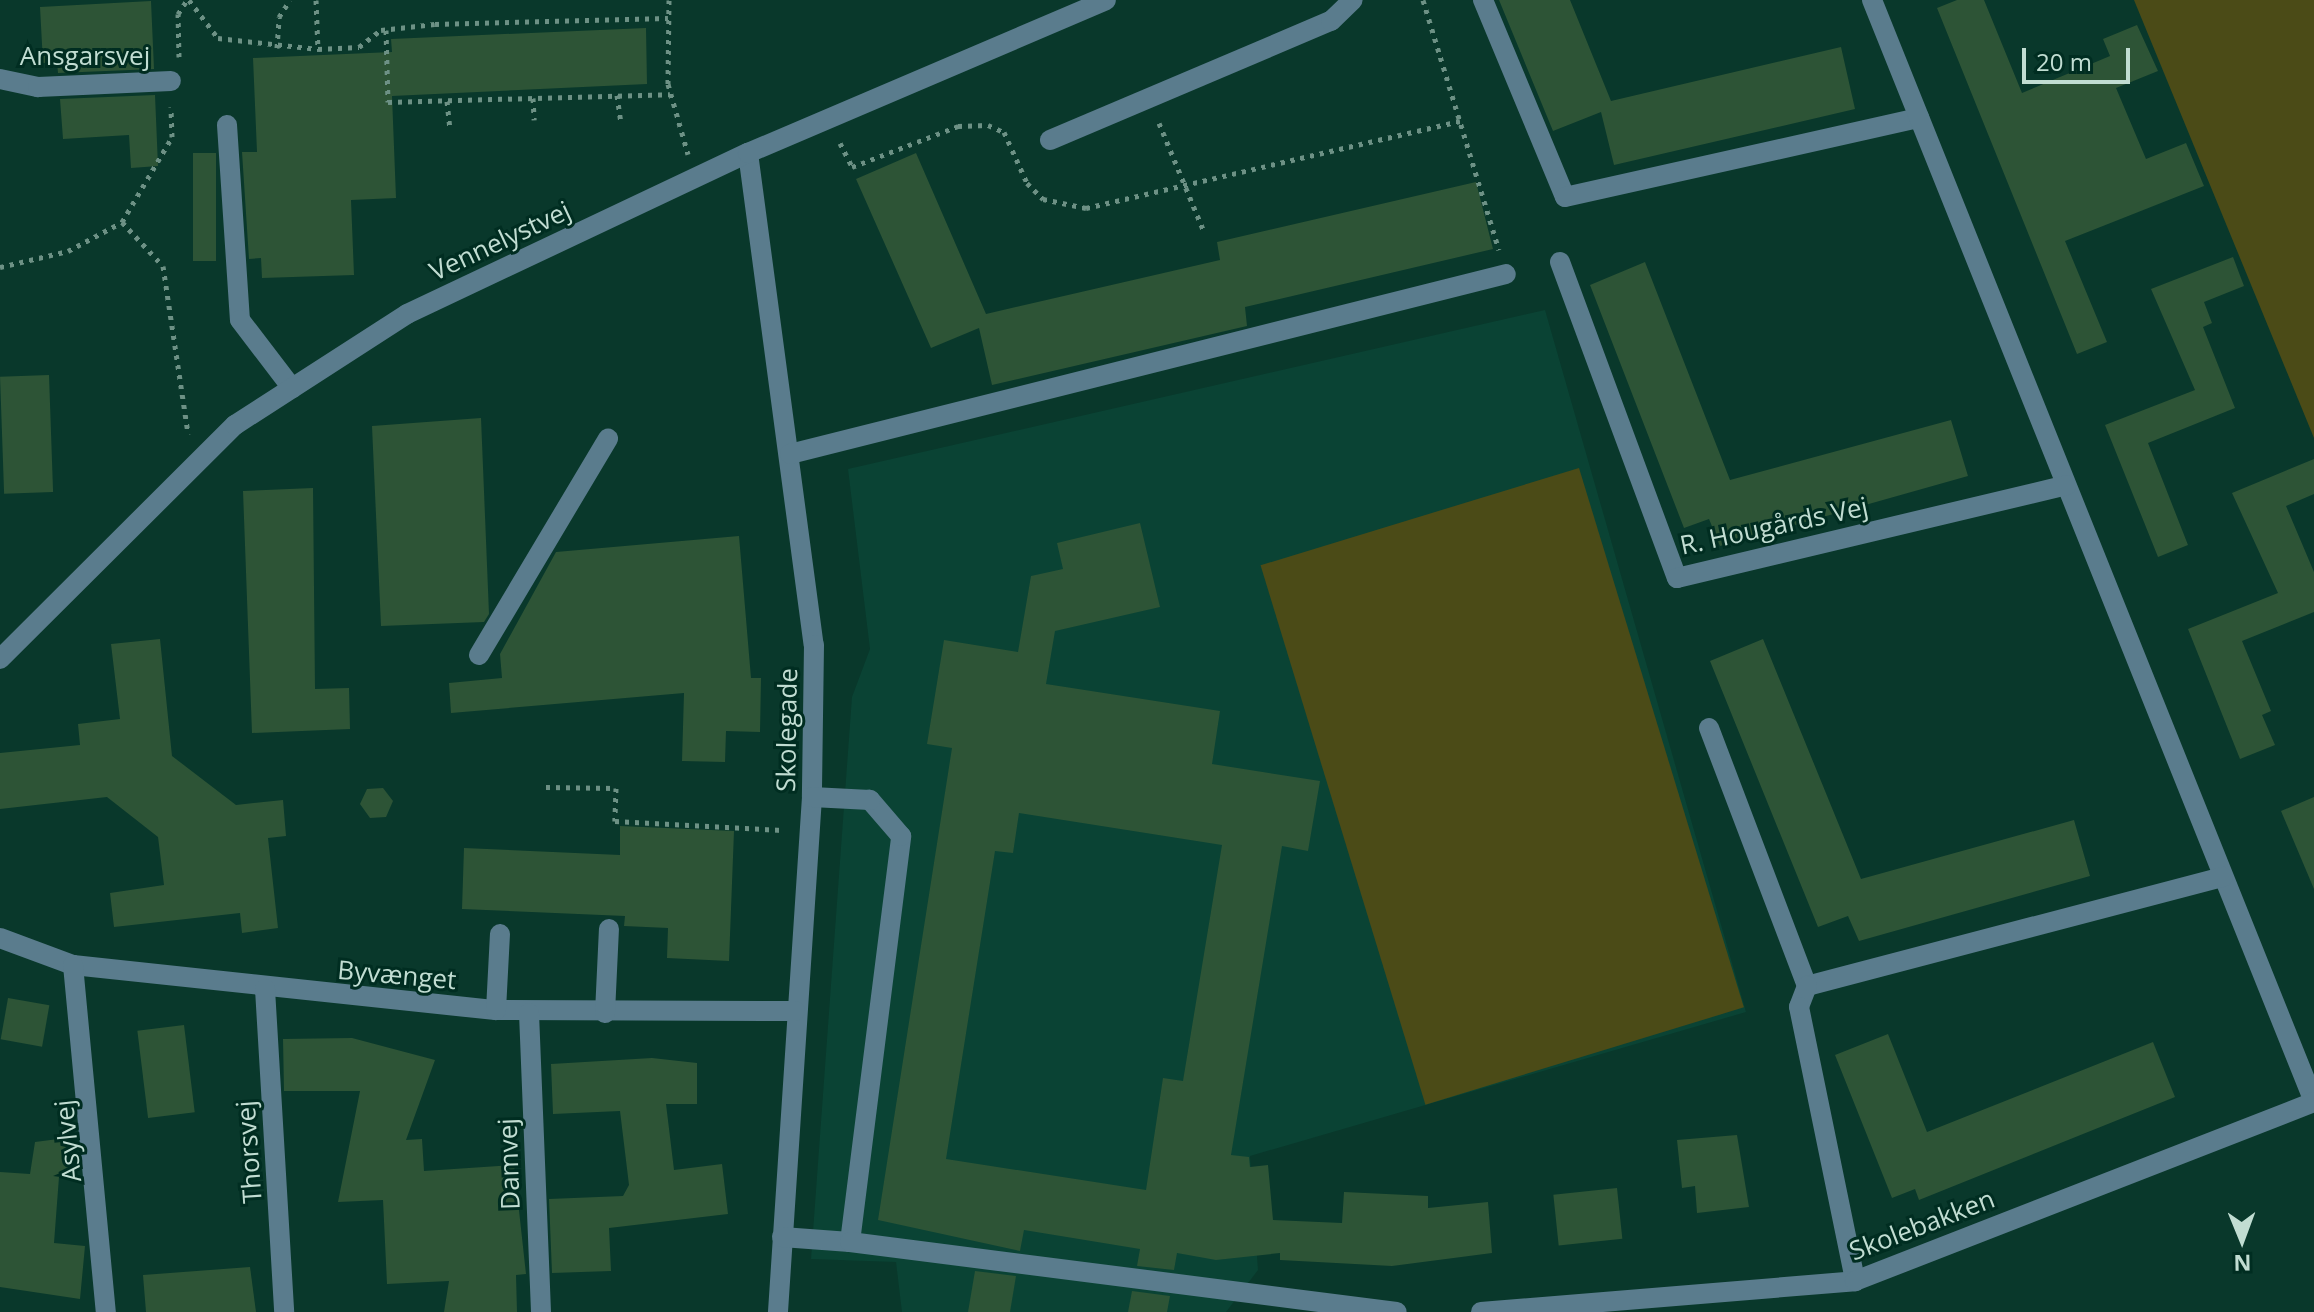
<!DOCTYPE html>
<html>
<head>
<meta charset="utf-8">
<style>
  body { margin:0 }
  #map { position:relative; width:2314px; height:1312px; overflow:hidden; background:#09382b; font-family:"Open Sans",sans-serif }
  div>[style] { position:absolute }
  .built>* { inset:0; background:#0a4334 }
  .green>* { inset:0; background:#4b4b17; transform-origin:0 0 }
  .building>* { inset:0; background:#2d5436; transform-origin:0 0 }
  .path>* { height:5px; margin-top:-2.5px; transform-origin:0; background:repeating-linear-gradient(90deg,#6d9185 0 4px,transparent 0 10px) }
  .minor>* { height:20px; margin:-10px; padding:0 10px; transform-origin:10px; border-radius:10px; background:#5a7c8d }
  span { translate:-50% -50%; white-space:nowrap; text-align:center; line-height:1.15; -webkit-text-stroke:6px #002d21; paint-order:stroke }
  .street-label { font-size:26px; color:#c1ddd2 }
  .north { position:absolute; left:2202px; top:1200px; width:80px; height:80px; -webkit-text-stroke:6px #002d21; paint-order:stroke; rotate:179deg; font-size:22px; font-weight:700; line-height:32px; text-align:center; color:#c1ddd2 }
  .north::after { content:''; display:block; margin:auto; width:28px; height:36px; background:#c1ddd2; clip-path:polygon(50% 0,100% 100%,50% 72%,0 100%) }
  .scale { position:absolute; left:2022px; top:48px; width:108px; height:36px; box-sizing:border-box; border:4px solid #c1ddd2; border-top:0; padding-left:10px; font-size:24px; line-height:28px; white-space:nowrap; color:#c1ddd2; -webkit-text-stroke:6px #002d21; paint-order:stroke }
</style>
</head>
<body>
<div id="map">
  <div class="built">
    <div style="clip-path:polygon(1545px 310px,1746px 1012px,1250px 1156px,1258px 1270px,1226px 1312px,902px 1312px,896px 1262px,811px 1259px,852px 697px,870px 649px,848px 469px)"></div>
  </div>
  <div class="green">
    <div style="clip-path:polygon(2134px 0,2314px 0,2314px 438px)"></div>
    <div style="left:1579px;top:468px;width:564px;height:333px;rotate:73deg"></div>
  </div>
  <div class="building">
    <div style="clip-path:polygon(1499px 0,1570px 0,1611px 101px,1841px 47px,1855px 109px,1614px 165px,1601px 112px,1553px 131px)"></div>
    <div style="clip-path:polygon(1957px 0,1984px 0,2022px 93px,2110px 56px,2103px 39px,2137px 25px,2158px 71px,2116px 88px,2146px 159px,2186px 143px,2204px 186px,2065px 241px,2107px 342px,2077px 354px,1937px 8px)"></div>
    <div style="clip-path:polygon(151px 1px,154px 69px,58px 73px,57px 62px,43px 63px,40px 7px)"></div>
    <div style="clip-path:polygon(646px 28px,647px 84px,392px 96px,396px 198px,351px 200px,354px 275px,262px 278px,261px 258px,249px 259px,242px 152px,257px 152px,253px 58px,392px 52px,391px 39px)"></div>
    <div style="clip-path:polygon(155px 95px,158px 166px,131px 168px,129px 135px,63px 139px,60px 99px)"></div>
    <div style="left:193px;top:153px;width:23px;height:108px"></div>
    <div style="clip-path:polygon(916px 153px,986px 314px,1220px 260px,1217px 242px,1476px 182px,1493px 249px,1245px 307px,1247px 326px,992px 385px,979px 328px,931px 348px,856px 179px)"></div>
    <div style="clip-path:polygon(2233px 257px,2244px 286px,2204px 302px,2212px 323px,2203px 327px,2235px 408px,2148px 443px,2188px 545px,2158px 557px,2105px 425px,2195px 390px,2151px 289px)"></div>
    <div style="clip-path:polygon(1645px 262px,1730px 480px,1951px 420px,1968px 476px,1720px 546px,1709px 519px,1684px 528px,1590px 285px)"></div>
    <div style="left:49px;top:375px;width:117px;height:49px;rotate:88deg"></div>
    <div style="clip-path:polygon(481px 418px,489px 614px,484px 622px,381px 626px,372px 426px)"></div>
    <div style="clip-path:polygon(2314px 459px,2314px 494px,2286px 506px,2314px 572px,2314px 612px,2242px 641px,2271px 711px,2262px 715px,2275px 745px,2240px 759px,2188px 629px,2278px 593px,2232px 493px)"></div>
    <div style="clip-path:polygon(313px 488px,315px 689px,349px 688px,350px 729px,252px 733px,243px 491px)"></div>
    <div style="clip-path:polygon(evenodd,1140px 523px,1160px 607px,1055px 631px,1046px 684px,1220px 711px,1212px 764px,1320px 781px,1308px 851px,1282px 846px,1231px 1155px,1249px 1157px,1250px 1167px,1268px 1165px,1273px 1220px,1342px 1223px,1344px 1192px,1428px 1196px,1428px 1208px,1488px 1202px,1492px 1253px,1392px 1266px,1280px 1260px,1280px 1253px,1216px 1260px,1177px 1253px,1174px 1270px,1137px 1266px,1140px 1249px,1024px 1230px,1020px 1251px,878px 1220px,952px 748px,927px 744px,944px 640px,1018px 652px,1031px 576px,1063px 569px,1057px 543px,1140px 523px,1019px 813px,1222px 845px,1183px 1081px,1163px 1078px,1146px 1190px,946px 1159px,995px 851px,1013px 853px,1019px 813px)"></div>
    <div style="clip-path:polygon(739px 536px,751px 678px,761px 678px,760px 732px,726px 731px,725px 762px,682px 761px,684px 693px,451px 713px,449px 683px,502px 678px,500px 654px,556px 552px)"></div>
    <div style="clip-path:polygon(160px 639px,172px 756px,236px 805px,283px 800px,286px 836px,268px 838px,278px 928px,242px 933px,240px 913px,114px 927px,110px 893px,164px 885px,158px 837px,107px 797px,0 809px,0 753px,80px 745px,78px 724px,120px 719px,111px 644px)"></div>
    <div style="clip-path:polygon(1763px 639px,1861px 879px,2074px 820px,2090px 876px,1859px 941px,1848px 916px,1818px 927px,1710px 661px)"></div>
    <div style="clip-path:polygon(383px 788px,393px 801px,386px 817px,370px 818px,360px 804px,367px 789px)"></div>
    <div style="clip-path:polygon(2314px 797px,2314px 889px,2281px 811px)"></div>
    <div style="clip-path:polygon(620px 826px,734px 831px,729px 961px,667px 958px,668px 928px,624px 926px,625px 916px,462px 909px,464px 848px,620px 855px)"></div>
    <div style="left:8px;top:998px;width:42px;height:42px;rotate:10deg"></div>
    <div style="left:184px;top:1025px;width:88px;height:47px;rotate:83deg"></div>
    <div style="clip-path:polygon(1888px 1034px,1927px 1132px,2153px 1042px,2175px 1097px,1919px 1200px,1915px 1189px,1892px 1198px,1835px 1055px)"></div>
    <div style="clip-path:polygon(352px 1038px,435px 1060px,406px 1140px,422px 1139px,424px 1171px,514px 1165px,526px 1274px,516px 1275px,517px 1312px,444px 1312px,449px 1281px,387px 1284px,383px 1200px,338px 1202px,360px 1091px,284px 1091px,283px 1039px)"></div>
    <div style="clip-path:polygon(652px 1058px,697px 1063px,697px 1104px,666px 1104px,674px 1170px,722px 1164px,728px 1214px,609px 1228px,611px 1271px,552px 1273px,549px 1199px,623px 1196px,629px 1185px,620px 1111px,553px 1114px,551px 1064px)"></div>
    <div style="clip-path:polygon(1737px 1135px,1749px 1207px,1697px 1213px,1695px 1186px,1682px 1188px,1677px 1140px)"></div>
    <div style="clip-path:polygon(66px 1138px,71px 1175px,59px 1177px,54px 1243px,85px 1246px,80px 1299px,0 1287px,0 1172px,30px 1174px,35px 1142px)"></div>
    <div style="left:1617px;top:1188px;width:51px;height:64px;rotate:84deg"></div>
    <div style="clip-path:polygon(250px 1267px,256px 1312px,146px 1312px,143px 1275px)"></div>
    <div style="clip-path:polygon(975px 1271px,1016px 1276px,1010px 1312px,968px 1312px)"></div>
    <div style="clip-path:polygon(1132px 1291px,1170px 1296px,1167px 1312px,1128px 1312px)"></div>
  </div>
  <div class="path">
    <div style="left:189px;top:0;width:48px;rotate:52.7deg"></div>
    <div style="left:218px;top:38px;width:101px;rotate:6.3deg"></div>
    <div style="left:316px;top:0;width:49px;rotate:87.7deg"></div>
    <div style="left:318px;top:49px;width:41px;rotate:-2.8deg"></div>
    <div style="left:359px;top:47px;width:28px;rotate:-38deg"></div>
    <div style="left:381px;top:30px;width:54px;rotate:-6.3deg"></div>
    <div style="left:435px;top:24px;width:233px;rotate:-1.5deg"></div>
    <div style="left:669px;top:0;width:84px;rotate:90.7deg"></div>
    <div style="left:668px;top:84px;width:73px;rotate:74.1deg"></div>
    <div style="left:1423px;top:0;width:261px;rotate:73.1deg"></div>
    <div style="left:386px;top:30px;width:72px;rotate:88.4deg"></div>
    <div style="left:388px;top:102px;width:282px;rotate:-1.6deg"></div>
    <div style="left:277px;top:48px;width:31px;rotate:-86deg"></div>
    <div style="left:279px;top:17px;width:20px;rotate:-57deg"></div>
    <div style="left:179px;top:57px;width:43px;rotate:-91.3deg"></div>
    <div style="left:178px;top:14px;width:17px;rotate:-57deg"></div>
    <div style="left:617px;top:95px;width:27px;rotate:82deg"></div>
    <div style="left:533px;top:98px;width:22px;rotate:87deg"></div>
    <div style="left:447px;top:101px;width:28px;rotate:84deg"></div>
    <div style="left:1159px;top:123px;width:115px;rotate:67.5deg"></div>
    <div style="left:840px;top:143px;width:27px;rotate:63deg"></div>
    <div style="left:852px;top:167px;width:114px;rotate:-21.1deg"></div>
    <div style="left:958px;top:126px;width:30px;rotate:-2deg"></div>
    <div style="left:988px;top:125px;width:17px;rotate:24deg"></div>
    <div style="left:1004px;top:132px;width:56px;rotate:65.7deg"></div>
    <div style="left:1027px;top:183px;width:23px;rotate:45deg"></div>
    <div style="left:1043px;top:199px;width:44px;rotate:11.8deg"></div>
    <div style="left:1086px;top:208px;width:384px;rotate:-13.1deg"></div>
    <div style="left:122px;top:222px;width:60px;rotate:47deg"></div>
    <div style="left:163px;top:266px;width:170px;rotate:81.5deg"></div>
    <div style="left:0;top:267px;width:70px;rotate:-13.2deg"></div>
    <div style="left:68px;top:251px;width:61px;rotate:-28.2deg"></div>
    <div style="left:122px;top:222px;width:99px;rotate:-59.5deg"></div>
    <div style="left:172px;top:137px;width:30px;rotate:-92deg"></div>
    <div style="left:546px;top:787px;width:70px;rotate:0.8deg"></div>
    <div style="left:616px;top:788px;width:33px;rotate:92deg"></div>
    <div style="left:615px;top:821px;width:168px;rotate:3.1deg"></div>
  </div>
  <div class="minor">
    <div style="left:1483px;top:0;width:213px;rotate:67.4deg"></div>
    <div style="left:1565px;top:197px;width:363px;rotate:-12.6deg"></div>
    <div style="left:1872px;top:0;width:1187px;rotate:68.14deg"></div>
    <div style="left:0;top:79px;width:39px;rotate:12deg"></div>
    <div style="left:38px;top:87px;width:133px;rotate:-2.6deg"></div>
    <div style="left:227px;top:125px;width:195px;rotate:86.2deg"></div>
    <div style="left:240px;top:320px;width:86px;rotate:52.6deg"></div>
    <div style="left:1050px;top:140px;width:305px;rotate:-23deg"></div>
    <div style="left:1331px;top:21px;width:30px;rotate:-44deg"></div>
    <div style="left:748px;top:153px;width:496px;rotate:82.4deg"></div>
    <div style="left:814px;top:645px;width:152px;rotate:90.8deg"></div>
    <div style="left:812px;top:797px;width:516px;rotate:93.78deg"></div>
    <div style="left:1560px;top:262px;width:337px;rotate:69.7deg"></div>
    <div style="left:1677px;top:578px;width:400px;rotate:-13.4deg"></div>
    <div style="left:790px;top:454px;width:738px;rotate:-14.11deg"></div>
    <div style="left:479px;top:655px;width:252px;rotate:-59.2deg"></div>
    <div style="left:0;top:659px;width:332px;rotate:-44.9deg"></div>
    <div style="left:235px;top:425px;width:205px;rotate:-32.8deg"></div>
    <div style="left:407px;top:314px;width:377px;rotate:-25.3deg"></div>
    <div style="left:748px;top:153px;width:389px;rotate:-23.1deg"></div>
    <div style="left:1709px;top:728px;width:276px;rotate:69.2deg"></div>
    <div style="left:1807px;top:986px;width:430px;rotate:-14.7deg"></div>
    <div style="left:0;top:938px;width:78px;rotate:20.3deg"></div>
    <div style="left:73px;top:965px;width:425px;rotate:6.1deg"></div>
    <div style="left:496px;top:1010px;width:299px;rotate:0.2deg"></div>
    <div style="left:73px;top:965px;width:349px;rotate:84.6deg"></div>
    <div style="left:1807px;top:986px;width:22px;rotate:111deg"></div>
    <div style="left:1799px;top:1007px;width:280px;rotate:78.4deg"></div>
    <div style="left:265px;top:989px;width:324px;rotate:86.6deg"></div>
    <div style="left:496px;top:1010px;width:76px;rotate:-87deg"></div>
    <div style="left:529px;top:1013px;width:299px;rotate:87.7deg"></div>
    <div style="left:605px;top:1013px;width:84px;rotate:-87.3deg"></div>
    <div style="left:782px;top:1237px;width:68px;rotate:4.2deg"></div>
    <div style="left:850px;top:1242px;width:409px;rotate:-82.8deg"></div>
    <div style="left:901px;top:836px;width:48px;rotate:-130.7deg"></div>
    <div style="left:870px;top:800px;width:58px;rotate:-177deg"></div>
    <div style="left:850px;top:1242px;width:551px;rotate:7.29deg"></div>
    <div style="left:1481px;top:1312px;width:375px;rotate:-4.7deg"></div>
    <div style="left:1855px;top:1281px;width:493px;rotate:-21.3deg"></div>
  </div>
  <div class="street-label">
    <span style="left:85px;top:56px">Ansgarsvej</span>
    <span style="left:500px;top:241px;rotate:-25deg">Vennelystvej</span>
    <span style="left:1774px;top:526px;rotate:-12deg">R. Hougårds Vej</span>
    <span style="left:787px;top:730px;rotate:-89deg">Skolegade</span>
    <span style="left:397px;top:975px;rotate:5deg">Byvænget</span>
    <span style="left:68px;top:1141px;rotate:-96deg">Asylvej</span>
    <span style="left:249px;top:1152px;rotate:-94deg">Thorsvej</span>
    <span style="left:509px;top:1164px;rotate:-92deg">Damvej</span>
    <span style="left:1922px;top:1225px;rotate:-21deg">Skolebakken</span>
  </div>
  <div class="north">N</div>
  <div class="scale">20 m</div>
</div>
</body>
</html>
